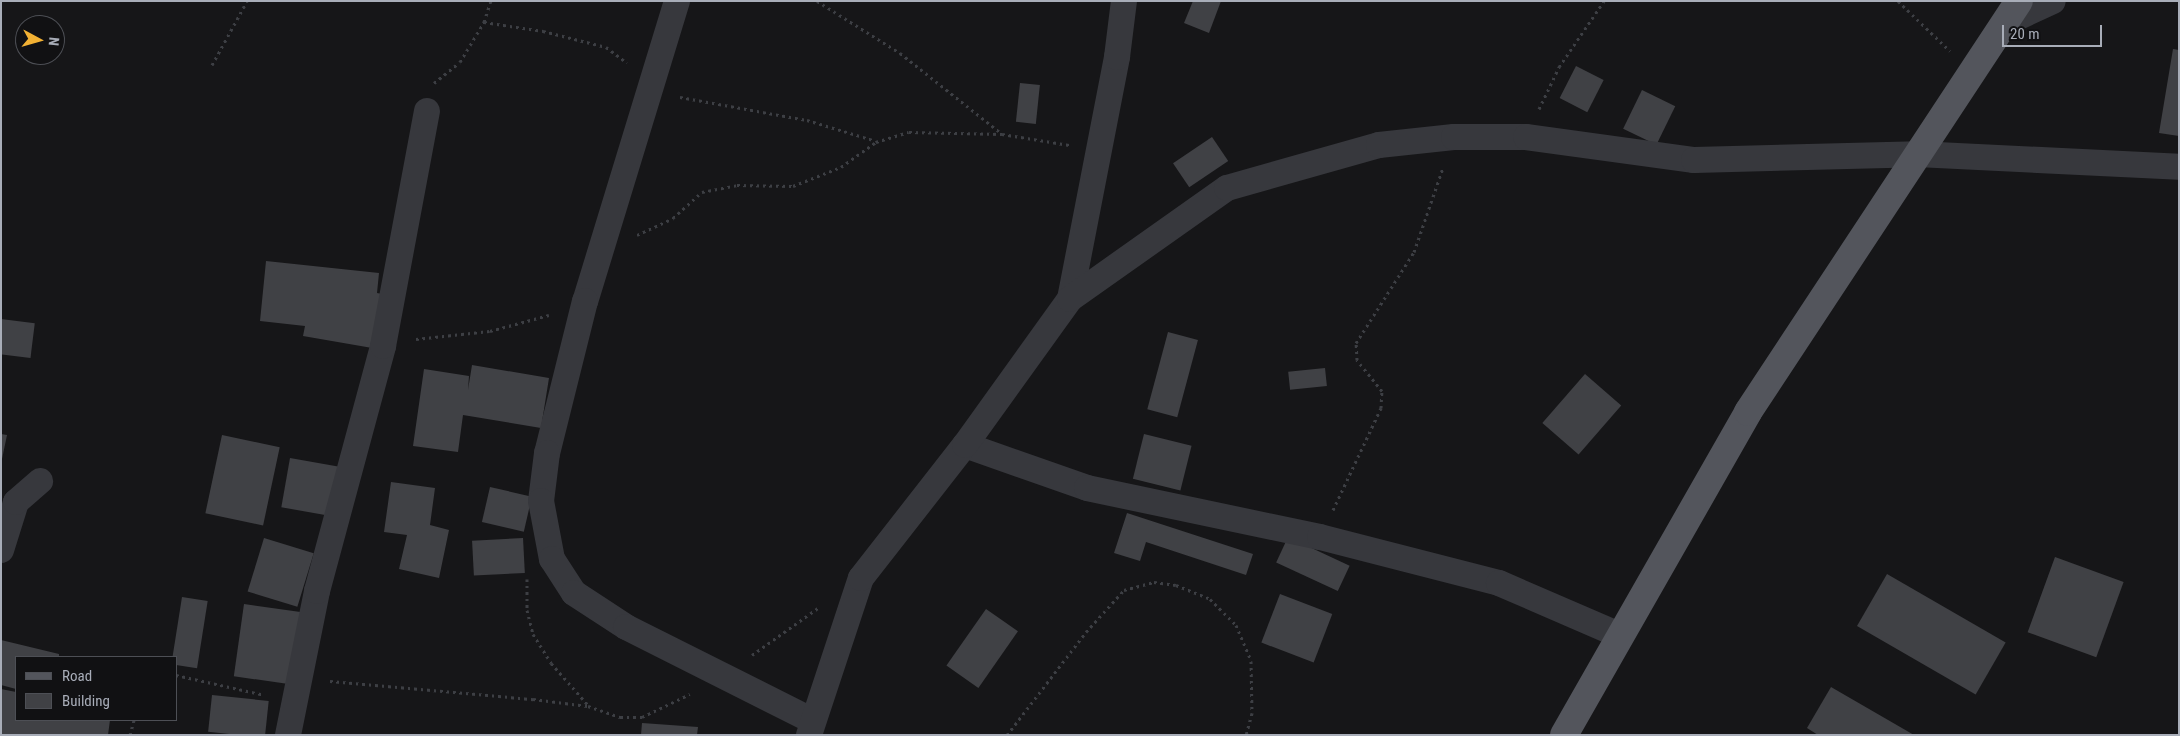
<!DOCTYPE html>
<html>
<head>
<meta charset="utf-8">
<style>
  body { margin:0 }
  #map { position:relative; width:2180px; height:736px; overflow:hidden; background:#161618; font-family:"Roboto Condensed",sans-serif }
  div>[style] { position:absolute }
  .building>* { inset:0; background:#404145; transform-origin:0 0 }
  .path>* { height:3px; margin-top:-1.5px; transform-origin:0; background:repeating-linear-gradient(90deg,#3d3f44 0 2.5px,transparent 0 6.5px) }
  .street>* { height:26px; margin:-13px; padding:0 13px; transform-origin:13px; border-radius:13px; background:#37383d }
  .primary>* { height:28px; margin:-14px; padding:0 14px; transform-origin:14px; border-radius:14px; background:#53555c }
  span { translate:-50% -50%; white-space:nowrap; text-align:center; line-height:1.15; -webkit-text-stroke:4.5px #111113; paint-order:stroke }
  .frame { position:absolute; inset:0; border:2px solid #a8adb8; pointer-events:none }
  .legend { position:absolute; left:15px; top:656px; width:162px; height:65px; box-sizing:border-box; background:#111113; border:1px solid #4d4f55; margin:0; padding:6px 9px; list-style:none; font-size:15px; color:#a8adb8 }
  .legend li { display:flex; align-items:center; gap:10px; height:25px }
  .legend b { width:25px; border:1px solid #4d4f55 }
  .north { position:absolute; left:15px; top:15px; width:50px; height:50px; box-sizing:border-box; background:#111113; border:1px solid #4d4f55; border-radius:50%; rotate:96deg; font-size:14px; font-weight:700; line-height:20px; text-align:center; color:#a8adb8 }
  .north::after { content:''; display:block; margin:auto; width:18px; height:22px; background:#f2b134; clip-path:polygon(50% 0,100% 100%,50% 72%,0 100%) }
  .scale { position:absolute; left:2002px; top:25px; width:100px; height:22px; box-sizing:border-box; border:2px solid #a8adb8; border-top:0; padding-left:6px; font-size:15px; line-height:18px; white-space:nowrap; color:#a8adb8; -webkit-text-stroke:4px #111113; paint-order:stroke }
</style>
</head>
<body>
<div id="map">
  <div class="building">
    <div style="clip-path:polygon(1193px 1px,1221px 1px,1209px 33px,1184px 23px)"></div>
    <div style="clip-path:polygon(2173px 49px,2179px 50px,2179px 136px,2159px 133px)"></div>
    <div style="left:1576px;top:66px;width:31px;height:36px;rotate:27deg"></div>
    <div style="left:1020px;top:83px;width:20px;height:39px;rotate:6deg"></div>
    <div style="left:1642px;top:90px;width:37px;height:43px;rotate:26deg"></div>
    <div style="left:1212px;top:137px;width:29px;height:47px;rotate:56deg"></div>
    <div style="clip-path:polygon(266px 261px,379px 273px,377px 293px,387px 295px,378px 349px,303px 336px,305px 326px,260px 321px)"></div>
    <div style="left:1px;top:319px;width:34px;height:35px;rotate:7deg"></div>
    <div style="left:1168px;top:332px;width:31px;height:80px;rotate:15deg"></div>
    <div style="clip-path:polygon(472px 365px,549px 378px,541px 428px,463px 415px,458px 452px,413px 446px,424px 369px,469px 376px,468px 390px)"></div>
    <div style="left:1325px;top:368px;width:18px;height:37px;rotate:84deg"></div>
    <div style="left:1585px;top:374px;width:48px;height:65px;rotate:41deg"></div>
    <div style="clip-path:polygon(1px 434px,7px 435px,2px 459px,1px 459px)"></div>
    <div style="left:1144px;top:434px;width:49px;height:46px;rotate:14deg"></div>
    <div style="left:222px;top:435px;width:59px;height:80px;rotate:12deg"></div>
    <div style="left:290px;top:458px;width:53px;height:50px;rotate:10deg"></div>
    <div style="clip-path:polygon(391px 482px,435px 488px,430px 525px,449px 530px,439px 578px,399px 569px,407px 535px,384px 532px)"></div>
    <div style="left:490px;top:487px;width:43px;height:36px;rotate:13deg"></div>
    <div style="clip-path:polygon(1127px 513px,1253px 554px,1246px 575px,1146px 542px,1140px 561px,1114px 553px)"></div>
    <div style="left:1288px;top:537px;width:68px;height:28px;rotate:25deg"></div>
    <div style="left:264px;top:538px;width:52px;height:56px;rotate:17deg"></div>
    <div style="left:523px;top:538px;width:35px;height:51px;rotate:87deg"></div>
    <div style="left:2055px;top:557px;width:73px;height:80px;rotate:20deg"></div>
    <div style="left:1887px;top:574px;width:137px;height:60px;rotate:30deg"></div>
    <div style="left:1280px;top:594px;width:56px;height:52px;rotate:21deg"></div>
    <div style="left:182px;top:597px;width:26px;height:68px;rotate:9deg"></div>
    <div style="left:244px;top:604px;width:57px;height:73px;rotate:8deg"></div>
    <div style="left:986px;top:609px;width:39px;height:69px;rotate:35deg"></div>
    <div style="clip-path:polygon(1px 640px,59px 654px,59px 657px,16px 657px,16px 689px,1px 685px)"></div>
    <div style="clip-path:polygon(1831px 687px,1914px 735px,1818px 735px,1807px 728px)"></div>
    <div style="clip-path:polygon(1px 689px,16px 692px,16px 720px,110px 720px,108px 735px,1px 735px)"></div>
    <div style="left:212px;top:695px;width:57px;height:37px;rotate:6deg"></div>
    <div style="clip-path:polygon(642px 723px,698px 727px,697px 735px,641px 735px)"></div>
  </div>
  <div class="path">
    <div style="left:817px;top:1px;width:98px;rotate:32.1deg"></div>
    <div style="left:900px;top:53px;width:129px;rotate:38.4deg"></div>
    <div style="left:1898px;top:1px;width:72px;rotate:43.9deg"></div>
    <div style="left:484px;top:22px;width:60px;rotate:8.7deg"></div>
    <div style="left:543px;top:31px;width:65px;rotate:14.3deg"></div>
    <div style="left:606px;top:47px;width:26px;rotate:37deg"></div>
    <div style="left:212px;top:65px;width:73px;rotate:-61.3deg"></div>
    <div style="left:434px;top:83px;width:33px;rotate:-39deg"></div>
    <div style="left:460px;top:62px;width:47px;rotate:-59deg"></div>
    <div style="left:484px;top:22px;width:22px;rotate:-72deg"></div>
    <div style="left:680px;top:97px;width:129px;rotate:10.3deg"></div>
    <div style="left:807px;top:120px;width:72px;rotate:16.9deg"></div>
    <div style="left:1539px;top:109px;width:47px;rotate:-64.5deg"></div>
    <div style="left:1559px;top:67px;width:80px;rotate:-55.7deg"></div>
    <div style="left:637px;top:235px;width:40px;rotate:-25deg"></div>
    <div style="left:673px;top:218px;width:39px;rotate:-42deg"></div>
    <div style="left:702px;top:192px;width:36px;rotate:-11deg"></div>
    <div style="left:737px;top:185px;width:56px;rotate:1deg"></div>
    <div style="left:793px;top:186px;width:52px;rotate:-21.6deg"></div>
    <div style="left:841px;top:167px;width:43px;rotate:-35.5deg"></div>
    <div style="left:876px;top:142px;width:34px;rotate:-17deg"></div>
    <div style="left:909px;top:132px;width:93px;rotate:1.2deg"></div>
    <div style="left:1002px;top:134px;width:68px;rotate:9.3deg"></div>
    <div style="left:416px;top:339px;width:74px;rotate:-6.2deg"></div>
    <div style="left:490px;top:331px;width:61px;rotate:-15.2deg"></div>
    <div style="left:1333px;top:510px;width:113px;rotate:-64.8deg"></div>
    <div style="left:1381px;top:408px;width:17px;rotate:-87deg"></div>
    <div style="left:1382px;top:391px;width:40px;rotate:-129deg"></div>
    <div style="left:1357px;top:360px;width:17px;rotate:-93deg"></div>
    <div style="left:1356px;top:343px;width:108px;rotate:-57.5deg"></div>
    <div style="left:1414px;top:252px;width:89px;rotate:-71deg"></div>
    <div style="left:527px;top:579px;width:31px;rotate:90deg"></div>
    <div style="left:527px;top:610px;width:25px;rotate:76deg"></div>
    <div style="left:533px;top:634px;width:34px;rotate:58deg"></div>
    <div style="left:551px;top:663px;width:56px;rotate:48.6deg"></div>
    <div style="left:752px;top:655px;width:81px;rotate:-35.5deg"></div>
    <div style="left:176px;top:675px;width:91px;rotate:12.7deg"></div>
    <div style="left:330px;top:681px;width:204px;rotate:5.1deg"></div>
    <div style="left:533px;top:699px;width:55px;rotate:7.3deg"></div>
    <div style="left:588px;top:706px;width:34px;rotate:19deg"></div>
    <div style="left:620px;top:717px;width:22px"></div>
    <div style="left:642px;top:717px;width:53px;rotate:-25.6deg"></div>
    <div style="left:130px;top:735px;width:16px;rotate:-75deg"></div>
    <div style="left:1007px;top:735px;width:130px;rotate:-52.5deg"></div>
    <div style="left:1086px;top:632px;width:57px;rotate:-47.9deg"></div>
    <div style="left:1124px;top:590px;width:31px;rotate:-15deg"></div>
    <div style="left:1154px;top:582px;width:22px;rotate:8deg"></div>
    <div style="left:1176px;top:585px;width:37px;rotate:22deg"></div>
    <div style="left:1210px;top:599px;width:37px;rotate:45deg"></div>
    <div style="left:1236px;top:625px;width:39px;rotate:67deg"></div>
    <div style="left:1251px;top:661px;width:52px;rotate:88.9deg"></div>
    <div style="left:1252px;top:713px;width:23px;rotate:105deg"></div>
  </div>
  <div class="street">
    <div style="left:677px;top:1px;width:314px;rotate:107deg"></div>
    <div style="left:585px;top:301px;width:157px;rotate:104deg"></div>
    <div style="left:547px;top:453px;width:48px;rotate:97.1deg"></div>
    <div style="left:541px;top:501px;width:59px;rotate:79.3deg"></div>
    <div style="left:552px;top:559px;width:40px;rotate:57.1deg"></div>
    <div style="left:574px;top:593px;width:62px;rotate:33.2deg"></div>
    <div style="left:626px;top:627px;width:209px;rotate:26.7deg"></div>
    <div style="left:2010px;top:21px;width:47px;rotate:-24.9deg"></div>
    <div style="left:1070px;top:299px;width:247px;rotate:-79deg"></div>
    <div style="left:1117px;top:57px;width:56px;rotate:-82.9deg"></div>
    <div style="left:965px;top:445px;width:129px;rotate:19.4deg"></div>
    <div style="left:1087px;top:488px;width:238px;rotate:11.9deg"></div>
    <div style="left:1320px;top:537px;width:185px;rotate:14.4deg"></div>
    <div style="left:1499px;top:583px;width:131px;rotate:23.4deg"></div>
    <div style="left:1px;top:550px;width:50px;rotate:-72.6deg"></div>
    <div style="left:16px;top:502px;width:32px;rotate:-41deg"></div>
    <div style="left:288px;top:735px;width:147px;rotate:-78.6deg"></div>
    <div style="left:317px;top:591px;width:254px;rotate:-74.9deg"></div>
    <div style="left:383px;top:346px;width:239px;rotate:-79.4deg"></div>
    <div style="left:809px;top:735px;width:165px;rotate:-71.7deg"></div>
    <div style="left:861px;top:578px;width:169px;rotate:-52deg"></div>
    <div style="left:965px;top:445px;width:180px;rotate:-54.3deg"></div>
    <div style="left:1070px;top:299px;width:192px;rotate:-35.3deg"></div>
    <div style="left:1227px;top:188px;width:158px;rotate:-15.8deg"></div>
    <div style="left:1379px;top:145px;width:75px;rotate:-6.1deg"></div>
    <div style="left:1454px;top:137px;width:72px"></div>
    <div style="left:1526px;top:137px;width:170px;rotate:7.8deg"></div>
    <div style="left:1694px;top:160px;width:223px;rotate:-1.5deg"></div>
    <div style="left:1917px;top:154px;width:262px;rotate:2.8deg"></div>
  </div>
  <div class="primary">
    <div style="left:1564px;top:735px;width:372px;rotate:-60.3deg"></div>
    <div style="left:1748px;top:412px;width:492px;rotate:-56.6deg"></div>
  </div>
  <div class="frame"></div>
  <ul class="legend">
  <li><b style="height:6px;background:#53555c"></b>Road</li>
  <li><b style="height:14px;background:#404145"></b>Building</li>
  </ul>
  <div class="north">N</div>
  <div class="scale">20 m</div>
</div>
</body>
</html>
